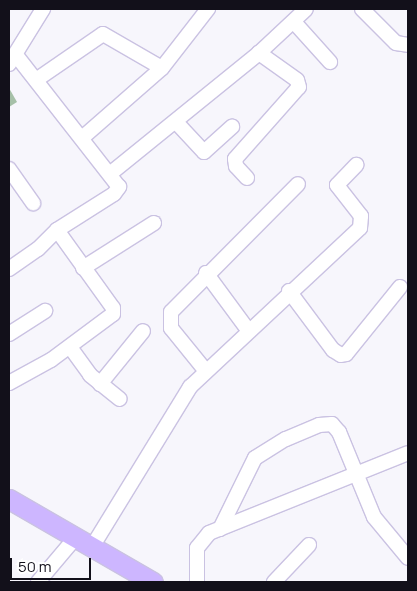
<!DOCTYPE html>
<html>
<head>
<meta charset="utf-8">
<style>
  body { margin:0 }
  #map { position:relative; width:417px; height:591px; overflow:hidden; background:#f7f6fc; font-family:Manrope,sans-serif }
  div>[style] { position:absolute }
  .building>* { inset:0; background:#a6c0a8 }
  .roads { filter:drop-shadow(1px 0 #cac2e2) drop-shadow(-1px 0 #cac2e2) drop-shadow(0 1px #cac2e2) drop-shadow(0 -1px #cac2e2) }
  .minor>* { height:14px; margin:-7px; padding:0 7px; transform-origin:7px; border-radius:7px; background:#fff }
  .major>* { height:19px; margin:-9.5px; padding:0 9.5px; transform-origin:9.5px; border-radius:9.5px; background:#cdb6ff }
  span { translate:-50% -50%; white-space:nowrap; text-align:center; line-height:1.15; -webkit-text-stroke:5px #fff; paint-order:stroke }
  .frame { position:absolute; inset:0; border:10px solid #12101a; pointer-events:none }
  .scale { position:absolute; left:10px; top:558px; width:81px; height:22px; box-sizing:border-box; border:2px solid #12101a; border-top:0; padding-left:6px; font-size:15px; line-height:18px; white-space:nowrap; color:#12101a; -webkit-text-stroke:4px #fff; paint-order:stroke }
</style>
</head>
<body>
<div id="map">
  <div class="building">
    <div style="clip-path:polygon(9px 88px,17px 102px,9px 107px)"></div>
  </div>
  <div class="roads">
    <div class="minor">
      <div style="left:362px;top:9px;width:48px;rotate:45deg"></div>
      <div style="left:396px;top:43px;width:12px;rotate:9deg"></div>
      <div style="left:294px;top:22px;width:54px;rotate:48deg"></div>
      <div style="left:9px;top:64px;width:65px;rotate:-58.3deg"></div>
      <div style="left:36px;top:80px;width:81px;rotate:-34.5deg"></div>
      <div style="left:103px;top:34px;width:68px;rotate:30deg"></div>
      <div style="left:176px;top:122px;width:41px;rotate:47deg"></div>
      <div style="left:204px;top:152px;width:38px;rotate:-42deg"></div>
      <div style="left:82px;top:138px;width:106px;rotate:-41.2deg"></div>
      <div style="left:162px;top:68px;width:75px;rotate:-52.1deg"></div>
      <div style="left:9px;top:169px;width:42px;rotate:54.8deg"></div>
      <div style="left:111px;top:173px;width:191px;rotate:-39deg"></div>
      <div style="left:259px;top:53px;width:64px;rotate:-43.1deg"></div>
      <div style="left:247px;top:178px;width:16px;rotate:-133deg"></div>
      <div style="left:236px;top:166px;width:7px;rotate:-98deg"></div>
      <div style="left:235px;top:159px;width:96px;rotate:-48.4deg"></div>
      <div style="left:299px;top:87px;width:7px;rotate:-106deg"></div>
      <div style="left:297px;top:80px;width:47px;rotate:-144.6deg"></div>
      <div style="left:83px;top:268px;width:84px;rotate:-32.4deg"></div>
      <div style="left:9px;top:269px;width:35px;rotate:-35deg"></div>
      <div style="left:38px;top:249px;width:27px;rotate:-45deg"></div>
      <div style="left:57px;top:230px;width:67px;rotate:-32.3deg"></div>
      <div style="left:114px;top:194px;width:9px;rotate:-54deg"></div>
      <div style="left:119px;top:187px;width:167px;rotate:-128deg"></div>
      <div style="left:206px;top:273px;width:71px;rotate:53.6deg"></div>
      <div style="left:289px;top:291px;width:74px;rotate:53.3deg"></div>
      <div style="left:333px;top:350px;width:9px;rotate:32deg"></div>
      <div style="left:341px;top:355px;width:5px;rotate:-11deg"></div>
      <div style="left:346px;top:354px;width:86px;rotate:-51.1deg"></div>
      <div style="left:9px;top:334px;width:43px;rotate:-32.6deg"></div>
      <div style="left:70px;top:347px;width:34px;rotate:54deg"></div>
      <div style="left:90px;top:375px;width:38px;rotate:39deg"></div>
      <div style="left:205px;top:370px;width:54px;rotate:-129deg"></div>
      <div style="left:171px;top:328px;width:16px;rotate:-90deg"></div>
      <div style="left:171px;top:312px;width:180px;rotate:-45.2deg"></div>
      <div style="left:9px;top:383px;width:48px;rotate:-28.7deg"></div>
      <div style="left:51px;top:360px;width:77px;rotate:-36.6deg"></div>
      <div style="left:113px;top:314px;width:6px;rotate:-90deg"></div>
      <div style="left:113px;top:308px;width:96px;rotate:-125.7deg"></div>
      <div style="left:100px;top:384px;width:68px;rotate:-50.9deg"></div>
      <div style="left:220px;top:529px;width:79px;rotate:-63.8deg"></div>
      <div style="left:255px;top:458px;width:36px;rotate:-32deg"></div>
      <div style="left:286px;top:439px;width:36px;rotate:-23deg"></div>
      <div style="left:319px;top:425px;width:13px;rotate:-4deg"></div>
      <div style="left:332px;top:424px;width:11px;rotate:49deg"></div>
      <div style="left:339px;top:432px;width:92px;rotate:67.6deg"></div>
      <div style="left:374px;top:517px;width:53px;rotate:50.3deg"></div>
      <div style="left:92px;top:547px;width:188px;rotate:-58.5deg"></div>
      <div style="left:190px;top:387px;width:233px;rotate:-43.1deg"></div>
      <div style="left:360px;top:228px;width:12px;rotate:-85deg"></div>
      <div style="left:361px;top:216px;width:39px;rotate:-128deg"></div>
      <div style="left:337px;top:185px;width:28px;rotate:-46deg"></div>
      <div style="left:38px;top:582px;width:57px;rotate:-49.9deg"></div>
      <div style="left:197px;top:582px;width:34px;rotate:-90deg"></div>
      <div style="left:197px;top:548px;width:19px;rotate:-51deg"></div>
      <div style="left:209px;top:533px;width:214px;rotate:-21.9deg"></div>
      <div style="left:274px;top:582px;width:51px;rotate:-46.6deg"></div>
    </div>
    <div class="major">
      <div style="left:9px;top:499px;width:166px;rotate:30deg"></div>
    </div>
  </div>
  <div class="frame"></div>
  <div class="scale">50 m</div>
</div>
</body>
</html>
